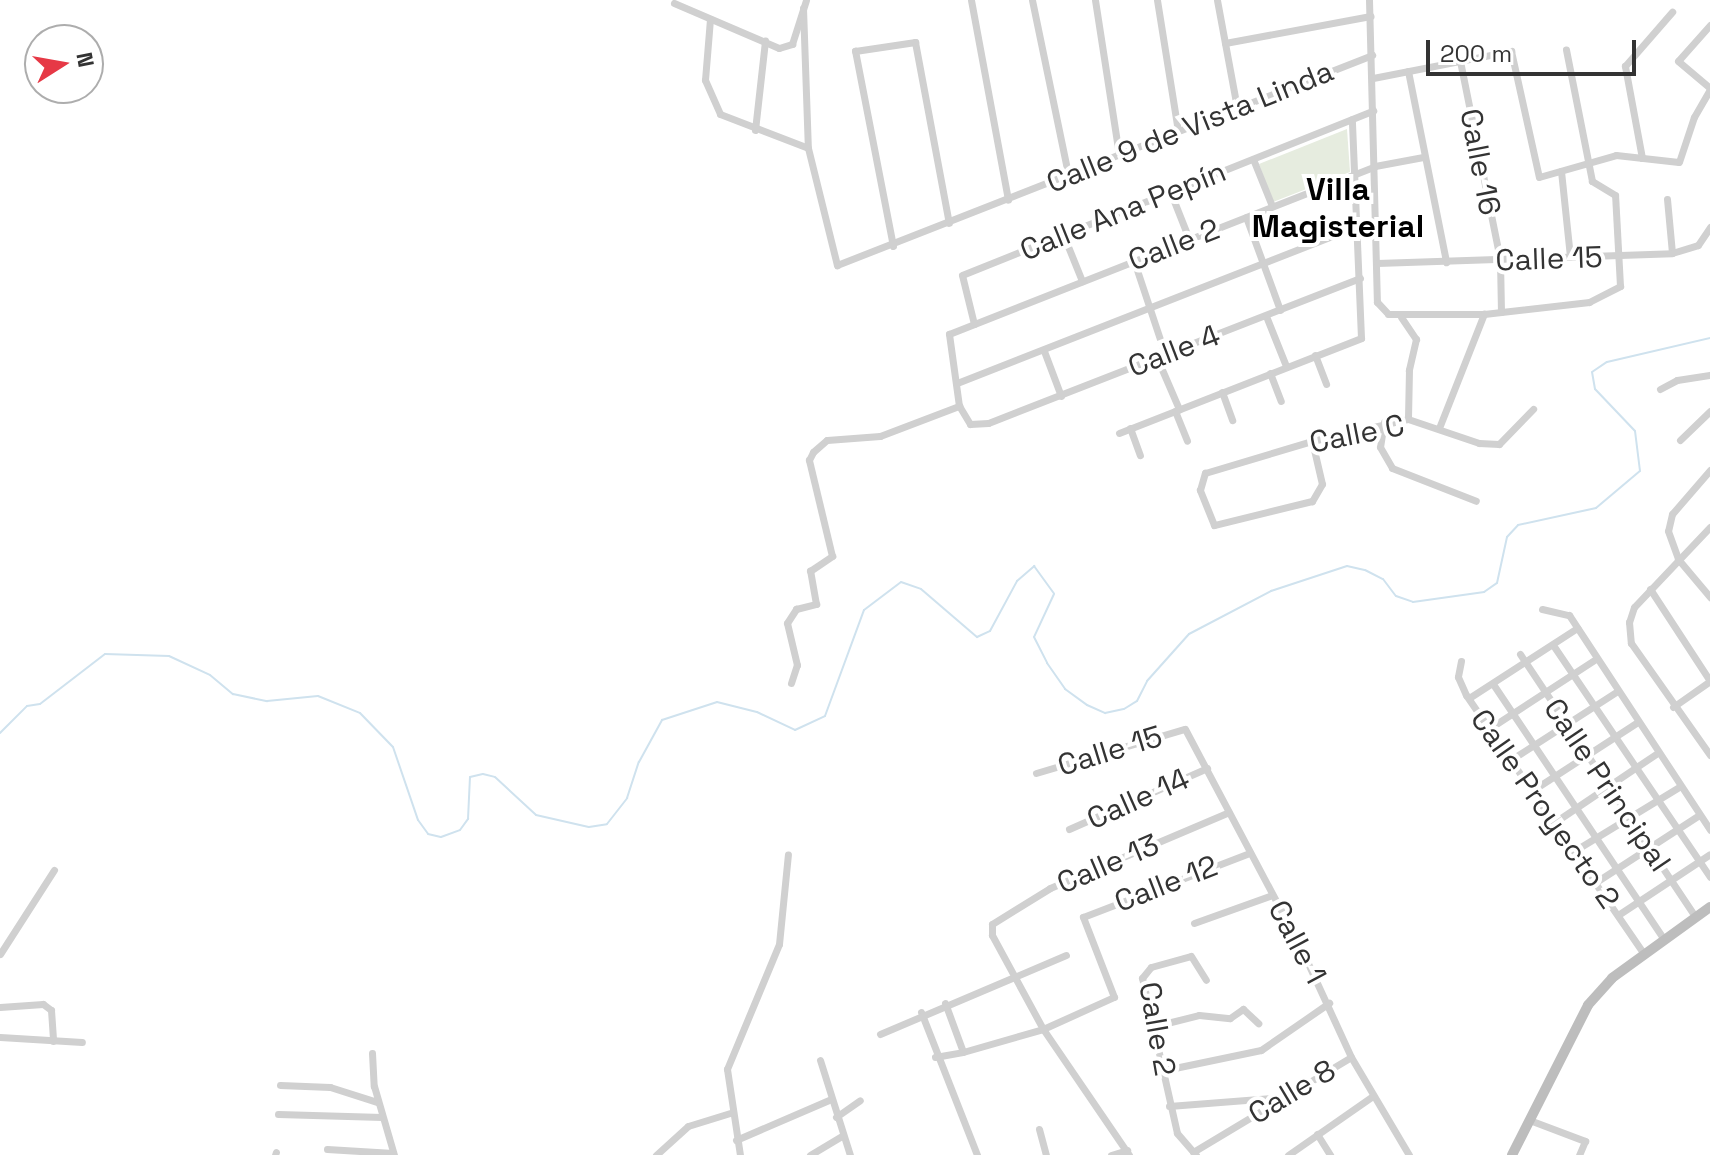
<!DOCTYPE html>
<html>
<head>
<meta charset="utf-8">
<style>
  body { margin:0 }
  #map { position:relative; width:1710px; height:1155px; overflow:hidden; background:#fff; font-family:"Space Grotesk",sans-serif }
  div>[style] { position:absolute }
  .green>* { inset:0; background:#e6ecdf }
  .stream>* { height:2px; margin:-1px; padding:0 1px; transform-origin:1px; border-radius:1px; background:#cfe2ee }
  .street>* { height:7px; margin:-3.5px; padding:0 3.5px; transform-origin:3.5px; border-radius:3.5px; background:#d0d0d0 }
  .secondary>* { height:10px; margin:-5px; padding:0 5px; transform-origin:5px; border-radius:5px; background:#bdbdbd }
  span { translate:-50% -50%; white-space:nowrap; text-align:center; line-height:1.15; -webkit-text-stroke:8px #fff; paint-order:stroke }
  .street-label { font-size:30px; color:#333 }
  .neighbourhood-label { font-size:32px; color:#000; font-weight:700 }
  .north { position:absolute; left:24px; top:24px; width:80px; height:80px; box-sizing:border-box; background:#fff; border:2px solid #adadad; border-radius:50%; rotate:79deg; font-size:22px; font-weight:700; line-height:32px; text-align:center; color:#333 }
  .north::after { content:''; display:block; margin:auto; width:28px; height:36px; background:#e63946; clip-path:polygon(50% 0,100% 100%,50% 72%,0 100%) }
  .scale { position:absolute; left:1426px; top:40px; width:210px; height:36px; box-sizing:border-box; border:4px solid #333; border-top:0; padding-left:10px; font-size:24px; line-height:28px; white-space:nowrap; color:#333; -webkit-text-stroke:6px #fff; paint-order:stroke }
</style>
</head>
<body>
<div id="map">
  <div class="green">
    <div style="clip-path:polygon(1347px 129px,1350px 172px,1273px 202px,1259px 164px)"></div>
  </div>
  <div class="stream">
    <div style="left:0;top:733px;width:38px;rotate:-45deg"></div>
    <div style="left:27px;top:706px;width:13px;rotate:-9deg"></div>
    <div style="left:40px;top:704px;width:82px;rotate:-37.6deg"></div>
    <div style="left:105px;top:654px;width:64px;rotate:1.8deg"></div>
    <div style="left:169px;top:656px;width:45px;rotate:24.9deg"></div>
    <div style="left:210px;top:675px;width:30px;rotate:40deg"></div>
    <div style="left:233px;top:694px;width:35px;rotate:12deg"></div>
    <div style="left:267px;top:701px;width:51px;rotate:-5.6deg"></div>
    <div style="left:318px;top:696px;width:45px;rotate:22deg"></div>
    <div style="left:360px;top:713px;width:47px;rotate:45.9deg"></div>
    <div style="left:393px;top:747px;width:77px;rotate:71.1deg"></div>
    <div style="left:418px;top:820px;width:17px;rotate:54deg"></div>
    <div style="left:428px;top:834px;width:13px;rotate:13deg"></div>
    <div style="left:441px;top:837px;width:20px;rotate:-20deg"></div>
    <div style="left:460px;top:830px;width:14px;rotate:-54deg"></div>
    <div style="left:468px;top:819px;width:42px;rotate:-87.3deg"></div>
    <div style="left:470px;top:777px;width:13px;rotate:-13deg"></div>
    <div style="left:483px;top:774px;width:12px;rotate:14deg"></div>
    <div style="left:495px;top:777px;width:56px;rotate:42.8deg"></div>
    <div style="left:536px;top:815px;width:54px;rotate:12.8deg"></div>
    <div style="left:589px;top:827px;width:18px;rotate:-9deg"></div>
    <div style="left:607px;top:824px;width:33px;rotate:-52deg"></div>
    <div style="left:627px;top:798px;width:38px;rotate:-72deg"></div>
    <div style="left:639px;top:762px;width:48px;rotate:-61.3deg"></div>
    <div style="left:662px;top:720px;width:58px;rotate:-18.1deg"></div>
    <div style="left:717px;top:702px;width:41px;rotate:14deg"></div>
    <div style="left:757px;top:712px;width:42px;rotate:25.3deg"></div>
    <div style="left:795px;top:730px;width:33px;rotate:-25deg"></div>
    <div style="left:825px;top:716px;width:113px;rotate:-69.8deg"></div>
    <div style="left:864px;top:610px;width:46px;rotate:-37.1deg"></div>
    <div style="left:901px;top:582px;width:21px;rotate:19deg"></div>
    <div style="left:921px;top:589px;width:74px;rotate:40.6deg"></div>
    <div style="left:977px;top:637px;width:14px;rotate:-25deg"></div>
    <div style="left:990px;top:631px;width:57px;rotate:-61.6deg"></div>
    <div style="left:1017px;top:581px;width:23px;rotate:-41deg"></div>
    <div style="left:1034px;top:566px;width:34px;rotate:54deg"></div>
    <div style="left:1054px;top:594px;width:47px;rotate:114.9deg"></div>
    <div style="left:1034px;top:637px;width:29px;rotate:63deg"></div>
    <div style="left:1047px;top:663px;width:32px;rotate:55deg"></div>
    <div style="left:1065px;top:689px;width:27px;rotate:36deg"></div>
    <div style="left:1087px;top:705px;width:20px;rotate:24deg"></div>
    <div style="left:1105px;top:713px;width:19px;rotate:-12deg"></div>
    <div style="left:1124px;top:709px;width:15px;rotate:-32deg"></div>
    <div style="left:1137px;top:701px;width:22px;rotate:-63deg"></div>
    <div style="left:1147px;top:681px;width:63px;rotate:-48.2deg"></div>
    <div style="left:1189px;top:634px;width:93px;rotate:-27.7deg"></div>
    <div style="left:1271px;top:591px;width:80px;rotate:-18.2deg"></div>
    <div style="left:1347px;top:566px;width:18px;rotate:13deg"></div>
    <div style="left:1365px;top:570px;width:20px;rotate:27deg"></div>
    <div style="left:1383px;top:579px;width:21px;rotate:53deg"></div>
    <div style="left:1396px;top:596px;width:18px;rotate:19deg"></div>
    <div style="left:1413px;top:602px;width:72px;rotate:-8deg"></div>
    <div style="left:1484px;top:592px;width:16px;rotate:-35deg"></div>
    <div style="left:1497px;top:583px;width:47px;rotate:-77.7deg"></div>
    <div style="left:1507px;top:537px;width:16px;rotate:-47deg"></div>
    <div style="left:1518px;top:525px;width:80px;rotate:-12.3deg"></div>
    <div style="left:1596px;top:508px;width:57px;rotate:-40.1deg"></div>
    <div style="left:1640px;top:471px;width:40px;rotate:-97.1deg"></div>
    <div style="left:1635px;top:431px;width:58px;rotate:-133.6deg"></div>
    <div style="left:1595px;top:389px;width:17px;rotate:-100deg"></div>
    <div style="left:1592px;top:372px;width:18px;rotate:-34deg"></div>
    <div style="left:1607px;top:362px;width:106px;rotate:-13.1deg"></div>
  </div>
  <div class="street">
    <div style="left:971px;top:0;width:203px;rotate:79.5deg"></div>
    <div style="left:1032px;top:0;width:178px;rotate:78.3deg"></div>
    <div style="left:1095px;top:0;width:157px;rotate:81.2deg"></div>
    <div style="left:1157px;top:0;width:133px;rotate:80.9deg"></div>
    <div style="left:1217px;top:0;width:110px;rotate:79.5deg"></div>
    <div style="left:1369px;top:0;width:302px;rotate:88.5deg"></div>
    <div style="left:1377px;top:302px;width:16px;rotate:47deg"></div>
    <div style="left:1388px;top:314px;width:96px"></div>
    <div style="left:1484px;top:314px;width:106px;rotate:-6.5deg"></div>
    <div style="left:1589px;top:302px;width:35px;rotate:-27deg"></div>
    <div style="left:1620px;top:286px;width:91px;rotate:-93.1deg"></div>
    <div style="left:1615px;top:195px;width:27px;rotate:-149deg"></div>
    <div style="left:1592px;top:181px;width:134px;rotate:-101.2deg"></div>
    <div style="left:674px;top:3px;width:114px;rotate:23.2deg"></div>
    <div style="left:779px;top:48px;width:14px;rotate:-17deg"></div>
    <div style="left:792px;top:44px;width:46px;rotate:-72.3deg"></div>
    <div style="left:803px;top:8px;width:140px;rotate:88deg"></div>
    <div style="left:808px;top:148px;width:121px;rotate:76.1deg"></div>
    <div style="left:837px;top:265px;width:575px;rotate:-21.43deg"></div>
    <div style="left:710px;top:19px;width:61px;rotate:94.7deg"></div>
    <div style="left:705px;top:80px;width:37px;rotate:66deg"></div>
    <div style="left:720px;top:114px;width:94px;rotate:21.1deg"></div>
    <div style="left:1710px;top:25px;width:48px;rotate:131.6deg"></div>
    <div style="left:1678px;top:61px;width:42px;rotate:40.2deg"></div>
    <div style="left:1225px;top:43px;width:148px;rotate:-10.5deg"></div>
    <div style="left:1460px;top:61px;width:203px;rotate:78.6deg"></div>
    <div style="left:1500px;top:260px;width:52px;rotate:88.9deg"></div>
    <div style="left:1408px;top:71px;width:195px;rotate:78.7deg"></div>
    <div style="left:1373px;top:78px;width:141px;rotate:-11.1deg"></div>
    <div style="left:1511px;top:51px;width:129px;rotate:77.5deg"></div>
    <div style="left:1539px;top:177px;width:80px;rotate:-15.9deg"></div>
    <div style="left:1616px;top:155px;width:63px;rotate:6.3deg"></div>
    <div style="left:1679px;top:162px;width:47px;rotate:-71.6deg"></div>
    <div style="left:1694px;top:117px;width:32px;rotate:-60deg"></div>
    <div style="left:755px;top:130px;width:90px;rotate:-83.6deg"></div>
    <div style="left:1642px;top:158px;width:94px;rotate:-100.5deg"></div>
    <div style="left:1625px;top:66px;width:72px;rotate:-49deg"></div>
    <div style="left:1253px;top:159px;width:51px;rotate:68deg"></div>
    <div style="left:1561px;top:171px;width:86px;rotate:84deg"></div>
    <div style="left:1170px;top:191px;width:52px;rotate:68.4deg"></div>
    <div style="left:1667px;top:199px;width:54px;rotate:84.7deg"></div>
    <div style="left:1246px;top:217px;width:99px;rotate:69.9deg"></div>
    <div style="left:1063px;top:234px;width:51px;rotate:68deg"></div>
    <div style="left:893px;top:246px;width:199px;rotate:-101deg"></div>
    <div style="left:855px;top:51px;width:61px;rotate:-8.5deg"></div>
    <div style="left:915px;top:42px;width:184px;rotate:79.4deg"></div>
    <div style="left:1134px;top:261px;width:98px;rotate:71.6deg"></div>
    <div style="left:1377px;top:263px;width:295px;rotate:-1.9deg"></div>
    <div style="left:1672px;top:253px;width:27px;rotate:-17deg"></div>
    <div style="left:1698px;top:245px;width:22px;rotate:-56deg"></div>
    <div style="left:1360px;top:278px;width:399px;rotate:158.7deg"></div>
    <div style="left:988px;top:423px;width:18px;rotate:177deg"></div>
    <div style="left:970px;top:424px;width:21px;rotate:-121deg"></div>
    <div style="left:959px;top:406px;width:73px;rotate:-97.9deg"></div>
    <div style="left:949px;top:334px;width:458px;rotate:-21.5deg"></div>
    <div style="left:1375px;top:166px;width:49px;rotate:-10.6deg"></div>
    <div style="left:1266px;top:316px;width:54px;rotate:68.2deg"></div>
    <div style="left:1401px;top:317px;width:27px;rotate:56deg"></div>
    <div style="left:1416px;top:339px;width:32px;rotate:103deg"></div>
    <div style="left:1409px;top:370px;width:49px;rotate:91.2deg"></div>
    <div style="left:974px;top:324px;width:50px;rotate:-103.8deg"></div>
    <div style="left:962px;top:275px;width:443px;rotate:-21.8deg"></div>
    <div style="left:1044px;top:351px;width:48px;rotate:69.3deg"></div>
    <div style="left:1315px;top:355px;width:31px;rotate:69deg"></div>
    <div style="left:1157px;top:358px;width:56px;rotate:66.7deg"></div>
    <div style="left:1270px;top:373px;width:30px;rotate:69deg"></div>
    <div style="left:957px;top:383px;width:431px;rotate:-21.4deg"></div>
    <div style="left:1660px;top:389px;width:19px;rotate:-28deg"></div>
    <div style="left:1677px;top:380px;width:33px;rotate:-9deg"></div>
    <div style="left:1222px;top:392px;width:30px;rotate:70deg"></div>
    <div style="left:1175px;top:411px;width:32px;rotate:68deg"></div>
    <div style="left:1384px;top:422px;width:25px;rotate:99deg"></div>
    <div style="left:1380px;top:447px;width:24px;rotate:60deg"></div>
    <div style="left:1392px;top:468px;width:90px;rotate:21.4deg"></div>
    <div style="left:1130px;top:428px;width:29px;rotate:70deg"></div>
    <div style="left:1439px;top:428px;width:123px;rotate:-68.5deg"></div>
    <div style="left:1119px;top:433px;width:260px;rotate:-21.4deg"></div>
    <div style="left:1361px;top:338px;width:219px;rotate:-92.4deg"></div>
    <div style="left:1680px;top:440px;width:42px;rotate:-44deg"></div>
    <div style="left:1312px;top:441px;width:44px;rotate:76.9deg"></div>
    <div style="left:1322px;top:484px;width:20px;rotate:120deg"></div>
    <div style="left:1312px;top:501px;width:101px;rotate:166.2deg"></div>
    <div style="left:1214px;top:525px;width:38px;rotate:-112deg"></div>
    <div style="left:1200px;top:490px;width:18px;rotate:-74deg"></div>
    <div style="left:1205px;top:473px;width:112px;rotate:-16.7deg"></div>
    <div style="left:1312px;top:441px;width:98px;rotate:-12.9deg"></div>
    <div style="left:1408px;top:419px;width:75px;rotate:18.7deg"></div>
    <div style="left:1479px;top:443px;width:20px;rotate:3deg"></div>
    <div style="left:1499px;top:444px;width:49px;rotate:-45.8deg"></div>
    <div style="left:1710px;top:470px;width:58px;rotate:130.8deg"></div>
    <div style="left:1672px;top:514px;width:17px;rotate:103deg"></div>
    <div style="left:1668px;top:531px;width:30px;rotate:70deg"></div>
    <div style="left:1678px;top:559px;width:50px;rotate:49.9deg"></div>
    <div style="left:1710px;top:527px;width:110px;rotate:133.5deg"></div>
    <div style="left:1634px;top:607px;width:16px;rotate:108deg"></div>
    <div style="left:1629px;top:622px;width:21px;rotate:85deg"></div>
    <div style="left:1631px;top:643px;width:137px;rotate:54.8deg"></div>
    <div style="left:1650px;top:589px;width:110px;rotate:56.9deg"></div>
    <div style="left:1542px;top:609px;width:28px;rotate:13deg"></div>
    <div style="left:1569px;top:615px;width:257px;rotate:56.7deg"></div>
    <div style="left:1553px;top:645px;width:280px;rotate:55.9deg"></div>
    <div style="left:1520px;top:654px;width:315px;rotate:56.3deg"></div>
    <div style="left:1461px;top:661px;width:16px;rotate:101deg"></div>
    <div style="left:1458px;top:677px;width:20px;rotate:66deg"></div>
    <div style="left:1466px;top:695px;width:313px;rotate:55.5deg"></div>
    <div style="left:791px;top:683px;width:19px;rotate:-72deg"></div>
    <div style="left:797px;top:665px;width:43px;rotate:-103.4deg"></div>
    <div style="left:787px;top:623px;width:17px;rotate:-57deg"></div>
    <div style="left:796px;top:609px;width:21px;rotate:-14deg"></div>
    <div style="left:816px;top:604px;width:34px;rotate:-100deg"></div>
    <div style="left:810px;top:571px;width:27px;rotate:-34deg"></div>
    <div style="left:832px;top:556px;width:99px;rotate:-103.5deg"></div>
    <div style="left:809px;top:460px;width:9px;rotate:-63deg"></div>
    <div style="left:813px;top:452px;width:18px;rotate:-41deg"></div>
    <div style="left:827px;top:440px;width:53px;rotate:-4.3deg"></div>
    <div style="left:880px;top:436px;width:85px;rotate:-20.8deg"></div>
    <div style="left:1493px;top:684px;width:306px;rotate:56.2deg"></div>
    <div style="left:1469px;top:698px;width:129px;rotate:-32.9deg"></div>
    <div style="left:1673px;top:707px;width:45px;rotate:-35.1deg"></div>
    <div style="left:1490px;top:728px;width:126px;rotate:-33.1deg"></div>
    <div style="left:1512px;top:759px;width:124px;rotate:-32.8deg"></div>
    <div style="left:1036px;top:773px;width:155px;rotate:-16.5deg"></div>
    <div style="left:1185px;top:729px;width:246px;rotate:62.1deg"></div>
    <div style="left:1300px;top:946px;width:122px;rotate:65.3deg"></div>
    <div style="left:1351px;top:1057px;width:114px;rotate:59.4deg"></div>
    <div style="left:1533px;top:790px;width:123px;rotate:-33deg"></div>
    <div style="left:1555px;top:822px;width:122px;rotate:-34deg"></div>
    <div style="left:1069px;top:829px;width:151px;rotate:-23.8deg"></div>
    <div style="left:1574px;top:851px;width:123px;rotate:-31.4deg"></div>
    <div style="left:1596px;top:882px;width:123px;rotate:-33deg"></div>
    <div style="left:1618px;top:915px;width:110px;rotate:-33.5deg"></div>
    <div style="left:1194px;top:923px;width:83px;rotate:-19.7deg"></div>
    <div style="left:0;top:954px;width:100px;rotate:-57.3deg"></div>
    <div style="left:945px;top:1003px;width:52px;rotate:69.8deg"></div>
    <div style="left:963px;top:1052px;width:83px;rotate:-16deg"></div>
    <div style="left:1043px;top:1029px;width:78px;rotate:-24.3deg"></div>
    <div style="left:1114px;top:997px;width:86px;rotate:-111.2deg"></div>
    <div style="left:1083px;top:917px;width:179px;rotate:-21deg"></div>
    <div style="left:0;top:1007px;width:43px;rotate:-4deg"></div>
    <div style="left:43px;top:1004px;width:10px;rotate:37deg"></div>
    <div style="left:51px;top:1010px;width:31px;rotate:86deg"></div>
    <div style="left:921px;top:1012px;width:154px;rotate:68.6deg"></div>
    <div style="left:1151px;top:1027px;width:49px;rotate:-14deg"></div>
    <div style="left:1199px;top:1015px;width:31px;rotate:6deg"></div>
    <div style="left:1230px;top:1018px;width:16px;rotate:-35deg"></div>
    <div style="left:1243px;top:1009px;width:21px;rotate:43deg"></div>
    <div style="left:880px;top:1034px;width:202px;rotate:-23deg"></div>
    <div style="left:0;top:1037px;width:82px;rotate:3.5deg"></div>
    <div style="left:372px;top:1053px;width:33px;rotate:87deg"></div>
    <div style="left:374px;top:1086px;width:72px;rotate:73.8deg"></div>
    <div style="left:935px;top:1057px;width:28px;rotate:-10deg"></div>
    <div style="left:820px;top:1060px;width:100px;rotate:72.5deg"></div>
    <div style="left:1165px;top:1070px;width:98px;rotate:-11.8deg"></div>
    <div style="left:1261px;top:1050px;width:83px;rotate:-34.7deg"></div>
    <div style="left:280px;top:1085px;width:50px;rotate:2.3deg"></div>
    <div style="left:330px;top:1087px;width:49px;rotate:17.7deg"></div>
    <div style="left:1169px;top:1106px;width:105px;rotate:-4.4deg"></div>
    <div style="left:278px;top:1114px;width:104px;rotate:1.7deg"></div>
    <div style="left:836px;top:1117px;width:29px;rotate:-35deg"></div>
    <div style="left:1532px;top:1121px;width:57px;rotate:20.7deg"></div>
    <div style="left:1585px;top:1141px;width:15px;rotate:113deg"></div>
    <div style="left:1039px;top:1129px;width:27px;rotate:75deg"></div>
    <div style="left:1317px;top:1134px;width:25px;rotate:58deg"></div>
    <div style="left:736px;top:1140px;width:103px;rotate:-23.3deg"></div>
    <div style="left:327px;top:1149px;width:66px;rotate:3.5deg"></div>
    <div style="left:1193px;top:1152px;width:184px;rotate:-31deg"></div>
    <div style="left:275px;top:1155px;width:3px;rotate:-72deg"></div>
    <div style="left:656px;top:1155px;width:43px;rotate:-42.2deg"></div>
    <div style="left:688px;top:1126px;width:44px;rotate:-17.2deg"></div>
    <div style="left:740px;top:1155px;width:87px;rotate:-98.6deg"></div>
    <div style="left:727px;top:1069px;width:135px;rotate:-67.4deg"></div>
    <div style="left:779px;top:944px;width:90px;rotate:-84.3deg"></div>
    <div style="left:810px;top:1155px;width:37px;rotate:-31deg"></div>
    <div style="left:1111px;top:1155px;width:17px;rotate:-17deg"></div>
    <div style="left:1129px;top:1155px;width:153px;rotate:-124.3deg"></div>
    <div style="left:1043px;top:1029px;width:107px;rotate:-118.5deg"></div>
    <div style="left:992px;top:935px;width:11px;rotate:-90deg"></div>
    <div style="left:992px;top:924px;width:68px;rotate:-31.8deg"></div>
    <div style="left:1050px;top:888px;width:194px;rotate:-23deg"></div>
    <div style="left:1196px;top:1155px;width:29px;rotate:-131deg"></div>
    <div style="left:1177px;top:1133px;width:159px;rotate:-102.7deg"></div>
    <div style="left:1142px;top:978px;width:14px;rotate:-51deg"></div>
    <div style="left:1151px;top:967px;width:41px;rotate:-15.4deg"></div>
    <div style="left:1191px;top:956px;width:28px;rotate:58deg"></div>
    <div style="left:1288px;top:1155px;width:103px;rotate:-34.8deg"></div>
  </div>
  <div class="secondary">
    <div style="left:1512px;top:1155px;width:168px;rotate:-63.1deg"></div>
    <div style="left:1588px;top:1005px;width:36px;rotate:-48deg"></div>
    <div style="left:1612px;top:978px;width:121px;rotate:-35.9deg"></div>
  </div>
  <div class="street-label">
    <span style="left:1190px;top:127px;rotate:-22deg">Calle 9 de Vista Linda</span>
    <span style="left:1480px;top:162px;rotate:79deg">Calle 16</span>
    <span style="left:1123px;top:211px;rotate:-22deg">Calle Ana Pepín</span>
    <span style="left:1174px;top:245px;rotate:-21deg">Calle 2</span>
    <span style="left:1549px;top:259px;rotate:-2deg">Calle 15</span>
    <span style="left:1174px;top:351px;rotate:-21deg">Calle 4</span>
    <span style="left:1357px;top:434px;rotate:-11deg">Calle C</span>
    <span style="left:1110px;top:751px;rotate:-17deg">Calle 15</span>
    <span style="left:1607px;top:785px;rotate:56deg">Calle Principal</span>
    <span style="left:1138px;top:799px;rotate:-24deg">Calle 14</span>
    <span style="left:1545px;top:809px;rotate:55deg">Calle Proyecto 2</span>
    <span style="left:1108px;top:864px;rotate:-23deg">Calle 13</span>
    <span style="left:1166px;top:884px;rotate:-21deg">Calle 12</span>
    <span style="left:1297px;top:942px;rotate:62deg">Calle 1</span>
    <span style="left:1157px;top:1029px;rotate:80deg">Calle 2</span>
    <span style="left:1292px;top:1092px;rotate:-31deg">Calle 8</span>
  </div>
  <div class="neighbourhood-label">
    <span style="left:1338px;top:208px">Villa<br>Magisterial</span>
  </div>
  <div class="north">N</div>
  <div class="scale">200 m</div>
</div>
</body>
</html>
